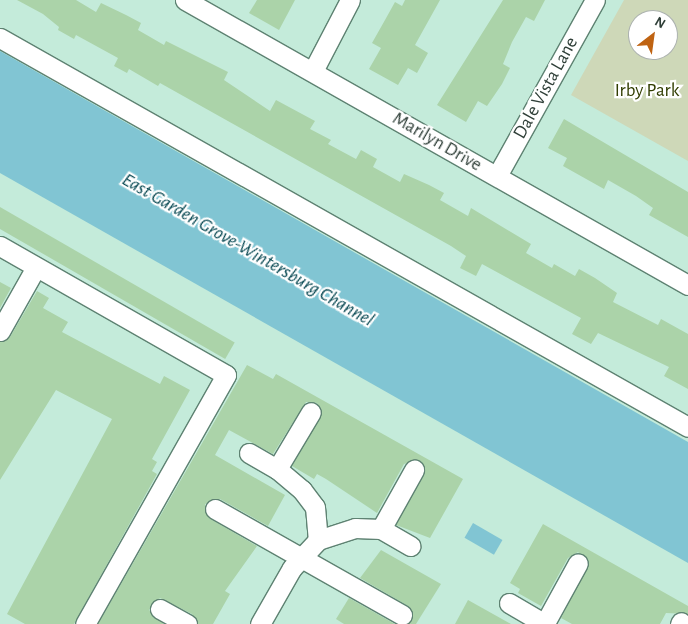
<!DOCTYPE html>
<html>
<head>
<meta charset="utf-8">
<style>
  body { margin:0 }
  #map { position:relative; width:688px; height:624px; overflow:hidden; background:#c4ebda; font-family:"Alegreya Sans",sans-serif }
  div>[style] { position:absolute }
  .green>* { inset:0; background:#ced8b8 }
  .water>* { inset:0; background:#81c5d3; transform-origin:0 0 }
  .building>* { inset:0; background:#abd3a9; transform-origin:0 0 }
  .roads { filter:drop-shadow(1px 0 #5e8272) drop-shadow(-1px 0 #5e8272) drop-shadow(0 1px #5e8272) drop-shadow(0 -1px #5e8272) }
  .minor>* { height:19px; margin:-9.5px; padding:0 9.5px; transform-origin:9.5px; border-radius:9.5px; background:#fff }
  span { translate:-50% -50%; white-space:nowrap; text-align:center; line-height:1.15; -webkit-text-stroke:4.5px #fff; paint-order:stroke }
  .street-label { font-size:19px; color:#2f3f38 }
  .park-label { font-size:19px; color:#313d00 }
  .water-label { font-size:20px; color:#074852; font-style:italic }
  .north { position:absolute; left:628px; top:10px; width:50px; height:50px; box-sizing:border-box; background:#fff; border:1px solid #acb2af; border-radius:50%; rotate:30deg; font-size:14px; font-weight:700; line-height:20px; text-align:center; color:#2f3f38 }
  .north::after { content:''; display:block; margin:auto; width:18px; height:22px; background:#bf6312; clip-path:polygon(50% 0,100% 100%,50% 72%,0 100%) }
</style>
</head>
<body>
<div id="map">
  <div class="green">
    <div style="clip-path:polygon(evenodd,624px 0,688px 0,688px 161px,571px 95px,624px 0,638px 20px,668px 20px,668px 50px,638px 50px,638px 20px)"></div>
  </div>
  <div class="water">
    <div style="clip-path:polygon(0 51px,688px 442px,688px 563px,0 173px)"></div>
    <div style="left:473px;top:523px;width:34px;height:17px;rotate:30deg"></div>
  </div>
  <div class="building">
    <div style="clip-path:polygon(17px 0,76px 0,96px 12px,101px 3px,126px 15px,141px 23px,138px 30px,164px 45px,166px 41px,228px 72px,224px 80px,270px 111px,276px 100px,315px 121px,310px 129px,331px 140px,328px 144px,356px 159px,361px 150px,377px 159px,373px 167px,400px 182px,404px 174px,429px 185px,444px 193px,440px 200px,468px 216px,471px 208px,531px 244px,526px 253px,552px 268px,554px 264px,575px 276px,579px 269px,595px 278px,617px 293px,613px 302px,658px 325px,661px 319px,688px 334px,688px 389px,664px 376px,669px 367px,598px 333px,591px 344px,572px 334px,581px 318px,482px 264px,476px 276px,460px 268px,466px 256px,451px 246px,160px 83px,158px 86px,129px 69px,127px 73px,114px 66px,118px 58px,76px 35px,74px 39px,58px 30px,59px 27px,43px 14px)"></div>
    <div style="clip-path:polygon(257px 0,295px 0,279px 30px,249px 13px)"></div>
    <div style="clip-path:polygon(405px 0,440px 0,415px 45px,428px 53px,417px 73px,408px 68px,398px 85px,369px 69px,381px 48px,372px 43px,385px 20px,395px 2px,402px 6px)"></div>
    <div style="clip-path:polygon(503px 0,545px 0,534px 21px,526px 17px,512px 42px,503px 64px,510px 68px,502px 84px,487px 106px,478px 101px,466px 122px,437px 105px)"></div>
    <div style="clip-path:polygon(564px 119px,688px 192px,688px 237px,649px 215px,653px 208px,636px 196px,608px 180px,604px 189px,563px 166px,567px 158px,548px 148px)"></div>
    <div style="left:0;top:207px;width:271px;height:19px;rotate:30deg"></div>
    <div style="clip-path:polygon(0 282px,11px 288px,0 308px)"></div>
    <div style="clip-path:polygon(37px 291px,49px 298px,43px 308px,68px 322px,62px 332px,160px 384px,164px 376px,190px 390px,152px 459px,157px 462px,152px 471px,157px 474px,74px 624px,25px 624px,7px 614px,112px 419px,56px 390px,0 480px,0 342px,10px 337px)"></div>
    <div style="clip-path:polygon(247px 365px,273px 379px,276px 374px,463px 479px,430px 538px,396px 525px,424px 475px,419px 460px,404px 464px,377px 513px,326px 479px,317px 474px,314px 479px,292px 466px,322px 413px,317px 403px,306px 402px,273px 454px,229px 430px,215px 455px,285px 495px,268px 526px,220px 499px,205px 504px,209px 518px,257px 546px,225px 591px,230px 594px,213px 624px,198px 624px,192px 614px,160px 598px,149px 610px,164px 624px,98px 624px)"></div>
    <div style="clip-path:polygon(543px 524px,688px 606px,688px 614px,666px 613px,660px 624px,572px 624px,561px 618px,589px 563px,578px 552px,568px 558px,541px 606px,518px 593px,520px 589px,510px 583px)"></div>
    <div style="clip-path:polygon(381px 550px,441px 584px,416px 624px,408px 624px,413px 614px,408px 606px,360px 578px)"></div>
    <div style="clip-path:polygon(349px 598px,395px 624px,344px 624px,336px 619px)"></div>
    <div style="clip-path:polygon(468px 600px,511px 624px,455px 624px)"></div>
  </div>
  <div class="roads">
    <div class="minor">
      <div style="left:185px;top:0;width:578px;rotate:29.54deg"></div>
      <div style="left:0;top:38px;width:790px;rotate:29.48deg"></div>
      <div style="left:313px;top:71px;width:80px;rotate:-62.5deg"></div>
      <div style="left:497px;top:176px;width:201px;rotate:-60.9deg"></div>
      <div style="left:0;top:246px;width:260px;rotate:29.7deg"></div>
      <div style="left:226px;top:375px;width:286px;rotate:119.5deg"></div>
      <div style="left:0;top:331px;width:73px;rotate:-60.6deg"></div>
      <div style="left:249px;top:453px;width:32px;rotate:30deg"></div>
      <div style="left:277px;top:469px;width:33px;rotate:40deg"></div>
      <div style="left:302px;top:490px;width:21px;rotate:53deg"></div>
      <div style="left:315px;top:507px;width:33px;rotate:85deg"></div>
      <div style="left:277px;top:469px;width:66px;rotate:-59.2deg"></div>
      <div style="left:215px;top:509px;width:215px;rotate:29.5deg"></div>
      <div style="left:381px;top:529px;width:68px;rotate:-60.8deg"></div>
      <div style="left:509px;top:603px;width:42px;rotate:30.3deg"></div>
      <div style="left:160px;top:609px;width:31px;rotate:29deg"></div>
      <div style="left:545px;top:623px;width:68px;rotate:-61.2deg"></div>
      <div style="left:260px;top:624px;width:64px;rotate:-60.3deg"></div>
      <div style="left:292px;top:568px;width:38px;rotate:-47deg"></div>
      <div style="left:318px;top:540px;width:39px;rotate:-18deg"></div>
      <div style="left:355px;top:528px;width:26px;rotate:2deg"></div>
      <div style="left:381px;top:529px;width:34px;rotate:30deg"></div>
      <div style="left:680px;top:624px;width:2px;rotate:-63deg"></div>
    </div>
  </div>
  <div class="street-label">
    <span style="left:546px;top:88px;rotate:-61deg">Dale Vista Lane</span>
    <span style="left:437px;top:142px;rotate:30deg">Marilyn Drive</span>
  </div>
  <div class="park-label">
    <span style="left:647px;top:91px">Irby Park</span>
  </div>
  <div class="water-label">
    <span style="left:248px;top:250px;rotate:30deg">East Garden Grove-Wintersburg Channel</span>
  </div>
  <div class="north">N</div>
</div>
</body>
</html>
